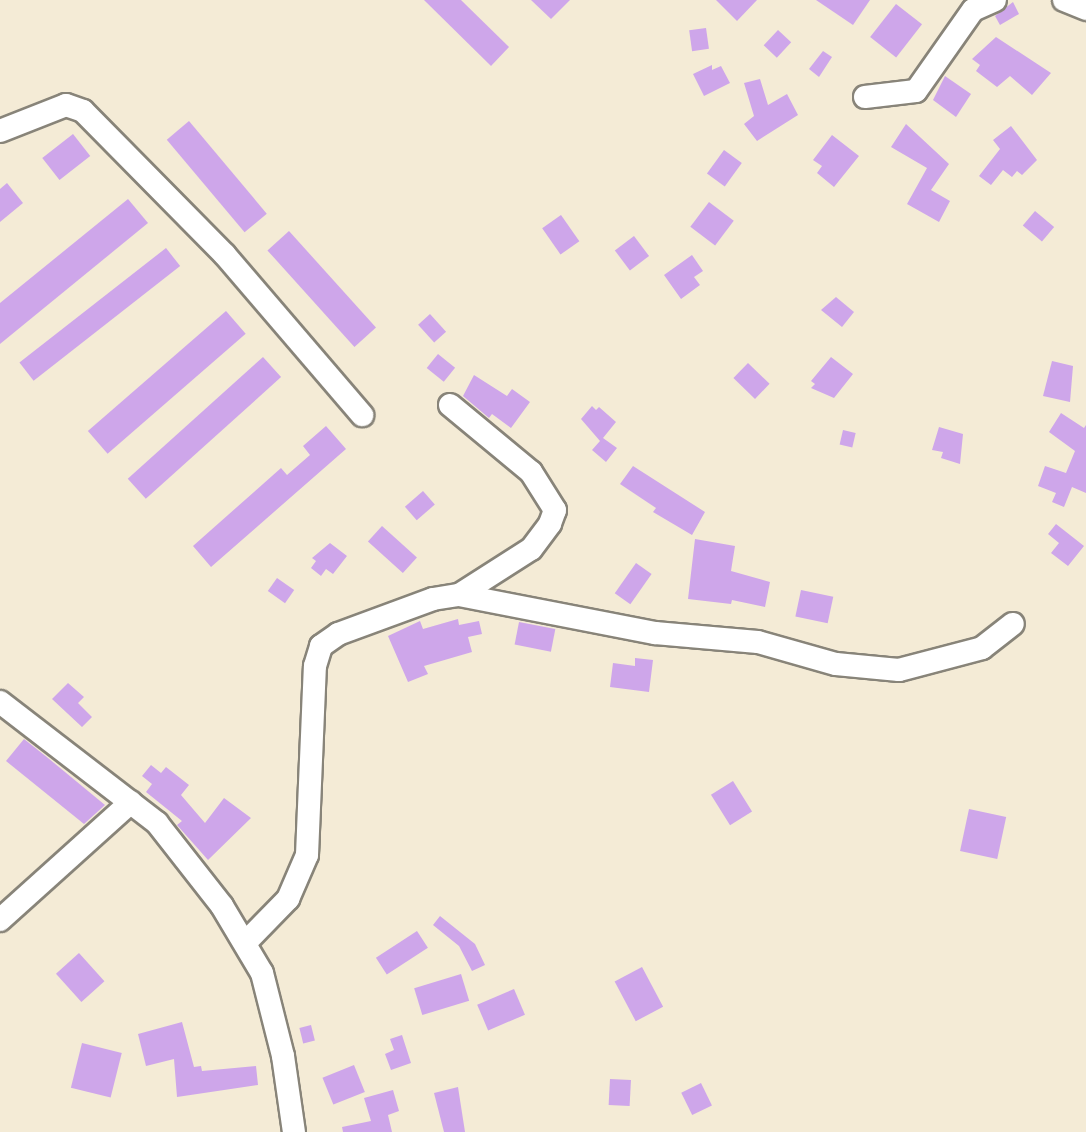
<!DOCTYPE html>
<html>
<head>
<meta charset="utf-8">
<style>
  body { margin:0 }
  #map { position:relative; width:1086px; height:1132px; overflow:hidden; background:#f4ebd6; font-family:"Gentium Book Plus",serif }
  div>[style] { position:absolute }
  .building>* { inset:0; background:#cea6ea; transform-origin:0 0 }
  .roads { filter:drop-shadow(2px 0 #888479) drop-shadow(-2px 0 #888479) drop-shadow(0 2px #888479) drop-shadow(0 -2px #888479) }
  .minor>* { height:22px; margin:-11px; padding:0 11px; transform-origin:11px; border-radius:11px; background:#fff }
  span { translate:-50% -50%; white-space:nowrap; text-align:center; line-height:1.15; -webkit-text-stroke:10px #fdfcf7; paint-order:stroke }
</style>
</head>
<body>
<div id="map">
  <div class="building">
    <div style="clip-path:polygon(424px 0,461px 0,509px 47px,491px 66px)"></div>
    <div style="clip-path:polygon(531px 0,570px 0,551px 19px)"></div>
    <div style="clip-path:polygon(716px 0,757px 0,737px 21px)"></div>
    <div style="clip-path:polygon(816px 0,870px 0,853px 25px)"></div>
    <div style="clip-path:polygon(1013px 2px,1019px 14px,1000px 25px,995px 16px)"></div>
    <div style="left:896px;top:4px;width:33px;height:42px;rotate:38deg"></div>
    <div style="left:706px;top:28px;width:21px;height:17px;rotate:82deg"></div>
    <div style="left:778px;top:30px;width:18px;height:21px;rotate:43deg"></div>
    <div style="clip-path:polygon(996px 37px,1051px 73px,1032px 95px,1010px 76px,997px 87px,976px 71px,980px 65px,972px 59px)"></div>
    <div style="clip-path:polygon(823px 51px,832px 57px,819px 77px,809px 69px)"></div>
    <div style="clip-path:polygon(712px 65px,712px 70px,721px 66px,730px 83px,704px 96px,693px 74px)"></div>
    <div style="clip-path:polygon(945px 76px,971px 94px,956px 117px,933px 100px)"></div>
    <div style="clip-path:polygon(760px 79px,768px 105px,787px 94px,798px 115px,757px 141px,744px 124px,754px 116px,744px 83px)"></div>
    <div style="left:189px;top:121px;width:121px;height:29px;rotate:50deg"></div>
    <div style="clip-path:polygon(906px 124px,949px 164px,931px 190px,950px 201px,939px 222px,907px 204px,927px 168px,891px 147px)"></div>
    <div style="clip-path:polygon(1011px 126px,1037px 160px,1022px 175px,1017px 171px,1012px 177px,1003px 170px,991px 185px,979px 176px,1000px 149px,993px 140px)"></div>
    <div style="left:73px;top:134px;width:28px;height:39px;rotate:52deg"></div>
    <div style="clip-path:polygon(832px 135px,859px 156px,834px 187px,817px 173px,822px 166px,813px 160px)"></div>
    <div style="left:724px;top:150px;width:22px;height:29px;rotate:36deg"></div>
    <div style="clip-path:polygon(7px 183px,23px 203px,0 222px,0 189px)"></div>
    <div style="clip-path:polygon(128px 199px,148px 223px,0 344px,0 303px)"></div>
    <div style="left:709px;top:202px;width:31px;height:31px;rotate:37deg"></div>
    <div style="left:1035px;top:211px;width:25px;height:19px;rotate:40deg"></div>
    <div style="left:561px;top:215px;width:32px;height:23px;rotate:55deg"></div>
    <div style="left:289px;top:231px;width:130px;height:29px;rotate:48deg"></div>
    <div style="left:634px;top:236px;width:25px;height:24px;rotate:53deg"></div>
    <div style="left:166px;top:248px;width:23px;height:186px;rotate:52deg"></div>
    <div style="clip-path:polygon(692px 255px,703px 271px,694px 277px,700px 285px,681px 299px,664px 275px)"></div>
    <div style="clip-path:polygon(836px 297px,854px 312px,842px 327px,821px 310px)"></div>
    <div style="left:226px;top:311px;width:30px;height:183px;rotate:49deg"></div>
    <div style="left:430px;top:314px;width:24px;height:16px;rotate:48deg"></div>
    <div style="left:438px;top:354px;width:22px;height:18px;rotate:39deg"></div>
    <div style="left:263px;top:357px;width:27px;height:182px;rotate:48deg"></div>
    <div style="clip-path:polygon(831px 357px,853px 374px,834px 398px,811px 388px,815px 384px,811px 381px)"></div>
    <div style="clip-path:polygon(1052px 361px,1073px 366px,1070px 402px,1043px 396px)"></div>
    <div style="left:748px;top:363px;width:30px;height:21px;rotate:44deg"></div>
    <div style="clip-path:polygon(474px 375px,507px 396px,512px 389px,530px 402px,511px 428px,492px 414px,489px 418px,463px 396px)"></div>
    <div style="clip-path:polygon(592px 406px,596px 410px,599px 407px,616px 422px,603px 438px,617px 448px,606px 462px,592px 450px,600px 441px,581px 419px)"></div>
    <div style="clip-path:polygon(1061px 413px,1084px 428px,1086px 425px,1086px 493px,1072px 487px,1064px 507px,1052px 502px,1056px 493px,1038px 486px,1045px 466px,1066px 473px,1075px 451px,1049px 432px)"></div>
    <div style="clip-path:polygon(326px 426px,346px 449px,211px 567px,193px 546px,281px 468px,287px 475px,310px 455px,303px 446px)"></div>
    <div style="clip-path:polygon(939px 427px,963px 434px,960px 464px,941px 458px,943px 452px,932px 450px)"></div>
    <div style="left:843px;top:430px;width:13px;height:15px;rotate:13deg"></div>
    <div style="clip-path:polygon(633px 466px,705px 512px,692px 535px,653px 512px,656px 508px,620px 484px)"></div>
    <div style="left:423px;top:491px;width:18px;height:24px;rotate:49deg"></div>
    <div style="clip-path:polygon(1056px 524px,1084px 546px,1068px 566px,1051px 553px,1059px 543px,1048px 534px)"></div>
    <div style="left:382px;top:526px;width:47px;height:21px;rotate:42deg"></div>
    <div style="clip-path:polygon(695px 539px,735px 546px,731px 571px,770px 582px,765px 607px,732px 600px,731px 604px,688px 599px)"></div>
    <div style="clip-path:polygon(330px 543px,347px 556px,333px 574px,326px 569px,321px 576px,311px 568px,316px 561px,312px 558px)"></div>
    <div style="left:636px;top:563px;width:19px;height:37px;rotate:35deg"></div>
    <div style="left:277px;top:578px;width:21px;height:16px;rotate:35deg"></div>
    <div style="left:801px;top:590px;width:33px;height:27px;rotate:12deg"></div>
    <div style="clip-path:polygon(458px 619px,459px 625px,479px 621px,482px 634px,468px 637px,472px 652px,424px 666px,428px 674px,408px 682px,388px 636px,420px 621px,423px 629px)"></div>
    <div style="left:519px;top:622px;width:37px;height:23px;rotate:11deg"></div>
    <div style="clip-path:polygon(635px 658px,653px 660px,649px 692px,610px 687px,613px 663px,635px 666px)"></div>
    <div style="clip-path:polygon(68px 683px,84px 697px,78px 703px,92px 717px,82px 727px,52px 699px)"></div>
    <div style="clip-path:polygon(24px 739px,48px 758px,105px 805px,84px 824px,6px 761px)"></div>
    <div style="clip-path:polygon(151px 765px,161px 773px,166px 767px,189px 785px,181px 795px,205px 823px,224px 798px,251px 818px,208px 860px,177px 825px,182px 821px,146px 792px,152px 784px,142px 776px)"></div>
    <div style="left:733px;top:781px;width:36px;height:26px;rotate:58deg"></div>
    <div style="left:969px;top:809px;width:38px;height:43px;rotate:12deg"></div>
    <div style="clip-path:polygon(440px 916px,475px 944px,485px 965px,472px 971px,459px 946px,433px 925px)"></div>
    <div style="left:417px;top:931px;width:20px;height:49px;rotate:57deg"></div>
    <div style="left:79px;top:953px;width:38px;height:31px;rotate:48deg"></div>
    <div style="left:642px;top:967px;width:45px;height:31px;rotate:62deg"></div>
    <div style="left:461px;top:974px;width:28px;height:49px;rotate:73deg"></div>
    <div style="left:514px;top:989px;width:28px;height:40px;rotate:67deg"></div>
    <div style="clip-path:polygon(182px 1022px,194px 1067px,201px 1066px,202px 1071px,256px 1066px,258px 1085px,177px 1097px,174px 1059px,146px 1066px,138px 1034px)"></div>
    <div style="left:311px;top:1025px;width:16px;height:12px;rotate:76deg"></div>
    <div style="clip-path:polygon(402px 1035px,411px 1063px,391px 1070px,385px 1054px,394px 1050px,390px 1039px)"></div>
    <div style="left:82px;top:1043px;width:41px;height:46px;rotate:14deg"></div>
    <div style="left:354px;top:1065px;width:29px;height:34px;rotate:68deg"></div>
    <div style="left:610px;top:1079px;width:21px;height:26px;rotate:3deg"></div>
    <div style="left:701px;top:1083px;width:25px;height:22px;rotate:64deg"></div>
    <div style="clip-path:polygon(458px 1087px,465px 1132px,444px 1132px,434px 1093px)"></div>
    <div style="clip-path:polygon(393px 1090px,399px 1111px,388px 1115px,392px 1132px,343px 1132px,342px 1127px,371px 1121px,364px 1098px)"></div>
  </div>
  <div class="roads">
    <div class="minor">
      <div style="left:1064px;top:0;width:24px;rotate:22deg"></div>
      <div style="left:865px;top:97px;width:51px;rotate:-6.7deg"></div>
      <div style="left:916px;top:91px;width:99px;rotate:-54.9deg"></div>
      <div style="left:973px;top:10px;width:24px;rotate:-24deg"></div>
      <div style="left:0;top:131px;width:71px;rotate:-21.5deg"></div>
      <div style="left:66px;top:105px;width:18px;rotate:19deg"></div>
      <div style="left:83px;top:111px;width:202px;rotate:45.4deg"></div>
      <div style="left:225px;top:255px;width:211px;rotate:49.4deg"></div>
      <div style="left:450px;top:405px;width:105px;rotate:39.6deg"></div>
      <div style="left:531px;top:472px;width:45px;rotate:57.7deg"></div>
      <div style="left:555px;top:510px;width:15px;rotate:110deg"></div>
      <div style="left:550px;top:524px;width:31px;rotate:127deg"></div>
      <div style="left:531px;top:549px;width:85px;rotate:147.4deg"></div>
      <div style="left:0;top:702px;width:198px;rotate:37.6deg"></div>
      <div style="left:157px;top:823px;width:105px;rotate:51.9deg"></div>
      <div style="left:222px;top:906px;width:78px;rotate:59.2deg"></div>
      <div style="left:262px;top:973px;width:86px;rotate:75.8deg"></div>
      <div style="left:283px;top:1056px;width:77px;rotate:81.8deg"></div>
      <div style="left:0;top:920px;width:176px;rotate:-42deg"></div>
      <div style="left:245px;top:943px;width:62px;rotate:-45.7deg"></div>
      <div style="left:288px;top:899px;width:48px;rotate:-66.6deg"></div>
      <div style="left:307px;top:855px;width:189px;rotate:-87.6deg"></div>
      <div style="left:315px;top:666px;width:21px;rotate:-73deg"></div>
      <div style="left:321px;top:646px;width:21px;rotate:-35deg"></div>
      <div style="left:338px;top:634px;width:101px;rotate:-20.2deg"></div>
      <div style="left:433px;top:599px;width:26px;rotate:-9deg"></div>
      <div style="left:459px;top:595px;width:200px;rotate:11deg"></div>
      <div style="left:655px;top:633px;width:103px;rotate:5deg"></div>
      <div style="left:758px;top:642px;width:81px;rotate:15.8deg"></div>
      <div style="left:836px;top:664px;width:63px;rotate:5.4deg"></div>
      <div style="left:899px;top:670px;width:86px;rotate:-14.8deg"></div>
      <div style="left:982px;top:648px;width:39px;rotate:-38deg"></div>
    </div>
  </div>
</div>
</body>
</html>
